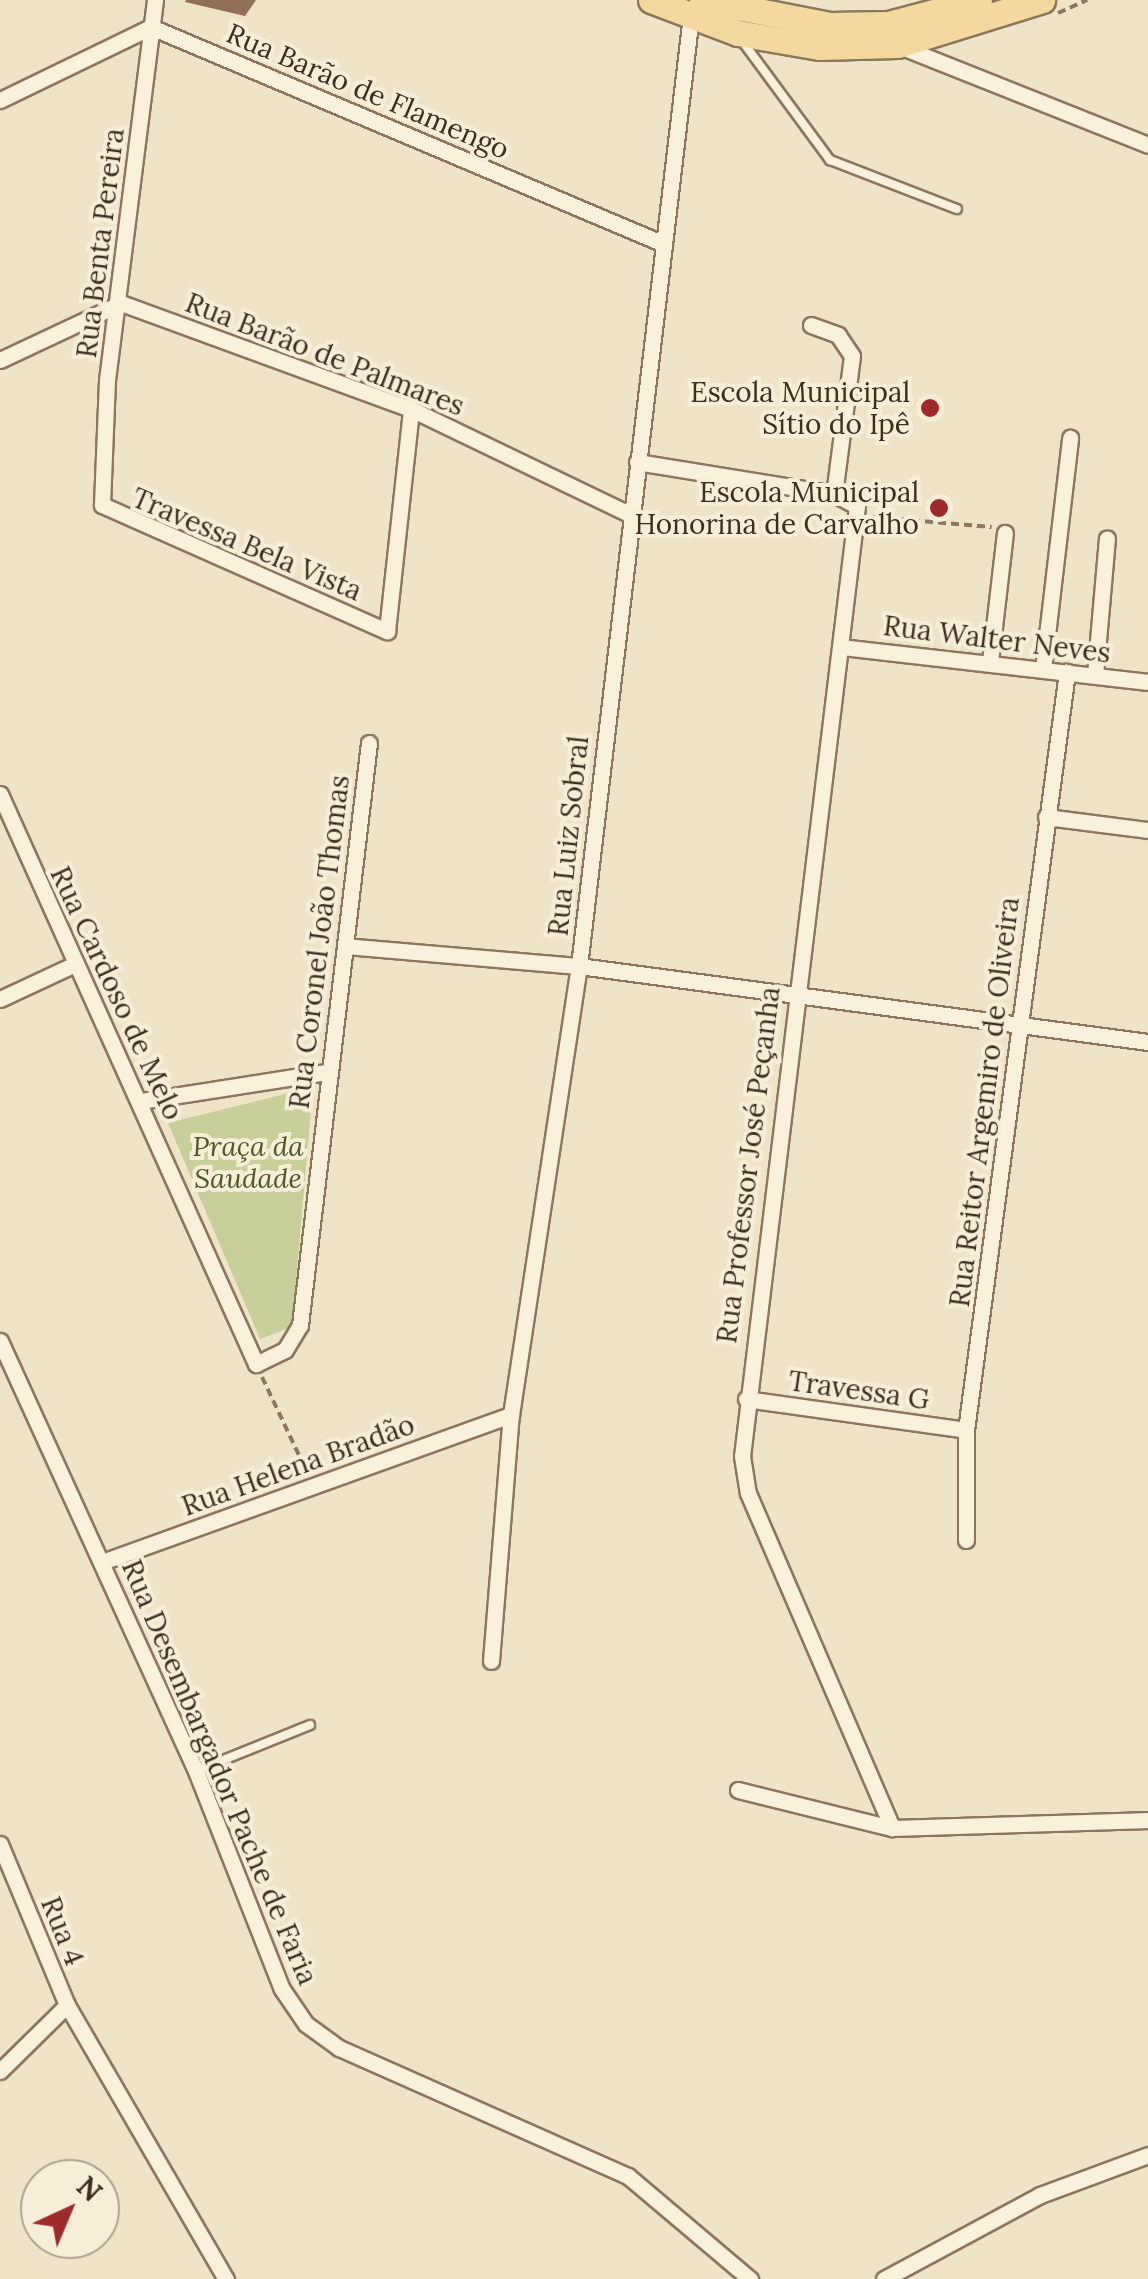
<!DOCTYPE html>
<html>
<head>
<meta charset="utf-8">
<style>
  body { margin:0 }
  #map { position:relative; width:1148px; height:2279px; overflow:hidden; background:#f0e4c8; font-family:Lora,serif }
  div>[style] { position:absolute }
  .green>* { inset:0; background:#c9cf9b }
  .path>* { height:4px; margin-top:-2px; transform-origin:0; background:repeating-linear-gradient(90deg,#8d765c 0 8px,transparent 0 13px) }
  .roads { filter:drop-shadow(2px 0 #8d765c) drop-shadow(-2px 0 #8d765c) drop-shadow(0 2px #8d765c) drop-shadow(0 -2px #8d765c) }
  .service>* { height:8px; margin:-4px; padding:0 4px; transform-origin:4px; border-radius:4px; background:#faf1dc }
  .minor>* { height:15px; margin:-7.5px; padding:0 7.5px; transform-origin:7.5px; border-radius:7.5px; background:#faf1dc }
  .primary>* { height:25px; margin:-12.5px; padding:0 12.5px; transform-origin:12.5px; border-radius:12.5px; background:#f3d9a0 }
  .shaded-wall>* { inset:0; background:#916f58 }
  .dots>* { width:28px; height:28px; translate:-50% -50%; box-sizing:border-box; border:5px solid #f7eed8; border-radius:50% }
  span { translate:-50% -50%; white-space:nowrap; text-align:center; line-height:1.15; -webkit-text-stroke:8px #f7eed8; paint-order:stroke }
  .street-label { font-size:28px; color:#3d2e20 }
  .poi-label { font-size:28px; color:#3d2e20 }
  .right { translate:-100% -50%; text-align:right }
  .park-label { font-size:28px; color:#4d5a26; font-style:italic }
  .north { position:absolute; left:20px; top:2159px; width:100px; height:100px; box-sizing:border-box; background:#f7eed8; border:2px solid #ada18e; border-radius:50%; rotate:44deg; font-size:28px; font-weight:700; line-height:40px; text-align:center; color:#3d2e20 }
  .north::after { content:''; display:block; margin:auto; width:35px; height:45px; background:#9e2a2b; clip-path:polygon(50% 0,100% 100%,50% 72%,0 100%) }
</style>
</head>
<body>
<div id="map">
  <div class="green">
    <div style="clip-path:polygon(313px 1087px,292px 1327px,260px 1339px,168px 1123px)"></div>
  </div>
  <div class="path">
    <div style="left:1058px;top:13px;width:32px;rotate:-24deg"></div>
    <div style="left:873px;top:517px;width:119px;rotate:4.8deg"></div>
    <div style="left:262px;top:1377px;width:105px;rotate:64.7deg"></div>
  </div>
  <div class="roads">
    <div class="service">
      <div style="left:743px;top:42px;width:147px;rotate:53.6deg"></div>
      <div style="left:830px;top:160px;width:136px;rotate:21.1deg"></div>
      <div style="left:196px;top:1771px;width:123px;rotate:-22deg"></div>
    </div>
    <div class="minor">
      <div style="left:155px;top:0;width:383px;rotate:97.2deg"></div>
      <div style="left:107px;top:380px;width:125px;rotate:92.3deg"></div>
      <div style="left:102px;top:505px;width:312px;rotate:23.9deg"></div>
      <div style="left:387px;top:631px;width:223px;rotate:-83.8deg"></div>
      <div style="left:897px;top:45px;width:270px;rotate:21.7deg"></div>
      <div style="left:0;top:100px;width:168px;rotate:-25.8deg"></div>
      <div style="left:151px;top:27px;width:557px;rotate:22.93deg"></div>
      <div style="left:811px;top:325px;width:29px;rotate:20deg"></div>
      <div style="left:838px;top:335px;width:25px;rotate:56deg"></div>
      <div style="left:852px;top:356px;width:139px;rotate:97.4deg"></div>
      <div style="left:0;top:360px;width:134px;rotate:-25.2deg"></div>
      <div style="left:121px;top:303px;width:309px;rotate:20.1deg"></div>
      <div style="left:411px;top:409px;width:242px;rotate:25.7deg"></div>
      <div style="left:637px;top:462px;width:200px;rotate:9.2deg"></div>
      <div style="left:834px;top:494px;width:26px;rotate:28deg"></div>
      <div style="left:857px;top:506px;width:957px;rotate:96.9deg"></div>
      <div style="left:742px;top:1456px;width:37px;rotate:81deg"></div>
      <div style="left:748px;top:1493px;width:365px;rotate:66.7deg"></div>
      <div style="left:841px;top:647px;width:309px;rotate:6.5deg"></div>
      <div style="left:990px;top:662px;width:130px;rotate:-83.4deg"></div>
      <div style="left:1043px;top:669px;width:233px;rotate:-83.3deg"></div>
      <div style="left:1095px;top:675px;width:137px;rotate:-85deg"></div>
      <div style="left:0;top:794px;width:625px;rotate:65.81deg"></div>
      <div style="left:256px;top:1364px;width:32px;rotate:-26deg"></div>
      <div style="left:285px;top:1350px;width:29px;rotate:-59deg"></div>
      <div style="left:300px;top:1325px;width:586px;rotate:-83.24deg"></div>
      <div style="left:1046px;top:817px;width:103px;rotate:7.3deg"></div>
      <div style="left:345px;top:946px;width:235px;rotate:4.9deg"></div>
      <div style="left:579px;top:966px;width:574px;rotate:7.61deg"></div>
      <div style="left:0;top:999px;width:81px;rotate:-25deg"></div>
      <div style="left:141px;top:1101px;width:188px;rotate:-8.9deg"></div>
      <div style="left:0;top:1341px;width:473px;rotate:65.5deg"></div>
      <div style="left:196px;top:1771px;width:234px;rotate:68.5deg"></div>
      <div style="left:282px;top:1989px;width:42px;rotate:55.6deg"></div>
      <div style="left:306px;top:2024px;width:41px;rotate:36deg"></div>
      <div style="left:339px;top:2048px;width:316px;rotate:23.9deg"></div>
      <div style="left:628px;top:2176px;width:160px;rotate:40.2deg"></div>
      <div style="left:746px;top:1399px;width:222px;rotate:8deg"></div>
      <div style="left:966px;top:1540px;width:110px;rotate:-90deg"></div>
      <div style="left:966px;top:1430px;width:765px;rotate:-82.41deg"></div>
      <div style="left:102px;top:1562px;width:435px;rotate:-19.8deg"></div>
      <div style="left:491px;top:1661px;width:247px;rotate:-85.4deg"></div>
      <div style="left:511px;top:1415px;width:454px;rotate:-81.4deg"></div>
      <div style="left:579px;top:966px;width:957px;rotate:-83.28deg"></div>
      <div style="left:738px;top:1790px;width:159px;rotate:13.9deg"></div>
      <div style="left:892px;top:1828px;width:256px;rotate:-1.8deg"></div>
      <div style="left:0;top:1844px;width:174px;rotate:67.4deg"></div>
      <div style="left:67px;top:2005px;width:317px;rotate:59.9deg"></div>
      <div style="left:0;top:2071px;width:94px;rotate:-44.6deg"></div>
      <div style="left:884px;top:2279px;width:177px;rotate:-28.3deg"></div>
      <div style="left:1040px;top:2195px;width:115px;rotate:-20.3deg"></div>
    </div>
    <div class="primary">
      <div style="left:651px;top:0;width:93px;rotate:20.8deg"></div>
      <div style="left:738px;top:33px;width:82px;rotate:9.8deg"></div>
      <div style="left:819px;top:47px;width:78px;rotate:-1.5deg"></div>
      <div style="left:897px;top:45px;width:152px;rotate:-17.2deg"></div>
      <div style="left:702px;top:0;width:129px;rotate:11.1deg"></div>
      <div style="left:829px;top:25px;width:59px;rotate:-1deg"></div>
      <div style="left:888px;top:24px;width:94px;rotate:-14.8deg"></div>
    </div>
  </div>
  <div class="shaded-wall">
    <div style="clip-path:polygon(186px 0,256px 0,245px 16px,185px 2px)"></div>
  </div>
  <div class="dots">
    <div style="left:930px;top:408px;background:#9e2a2b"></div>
    <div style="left:939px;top:508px;background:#9e2a2b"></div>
  </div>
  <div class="street-label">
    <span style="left:368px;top:91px;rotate:23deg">Rua Barão de Flamengo</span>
    <span style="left:100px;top:243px;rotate:-83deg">Rua Benta Pereira</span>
    <span style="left:325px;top:354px;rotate:21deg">Rua Barão de Palmares</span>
    <span style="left:247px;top:544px;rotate:23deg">Travessa Bela Vista</span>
    <span style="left:997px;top:639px;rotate:7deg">Rua Walter Neves</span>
    <span style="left:568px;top:836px;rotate:-84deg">Rua Luiz Sobral</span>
    <span style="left:319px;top:942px;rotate:-83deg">Rua Coronel João Thomas</span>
    <span style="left:117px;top:993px;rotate:65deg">Rua Cardoso de Melo</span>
    <span style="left:984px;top:1102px;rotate:-83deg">Rua Reitor Argemiro de Oliveira</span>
    <span style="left:748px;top:1165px;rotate:-83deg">Rua Professor José Peçanha</span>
    <span style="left:859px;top:1390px;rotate:8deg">Travessa G</span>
    <span style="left:298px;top:1465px;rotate:-20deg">Rua Helena Bradão</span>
    <span style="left:220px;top:1772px;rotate:67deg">Rua Desembargador Pache de Faria</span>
    <span style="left:63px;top:1931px;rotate:68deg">Rua 4</span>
  </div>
  <div class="poi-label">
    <span class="right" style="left:910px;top:408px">Escola Municipal<br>Sítio do Ipê</span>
    <span class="right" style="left:919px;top:508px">Escola Municipal<br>Honorina de Carvalho</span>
  </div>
  <div class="park-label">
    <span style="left:248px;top:1162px">Praça da<br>Saudade</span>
  </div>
  <div class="north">N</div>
</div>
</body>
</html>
